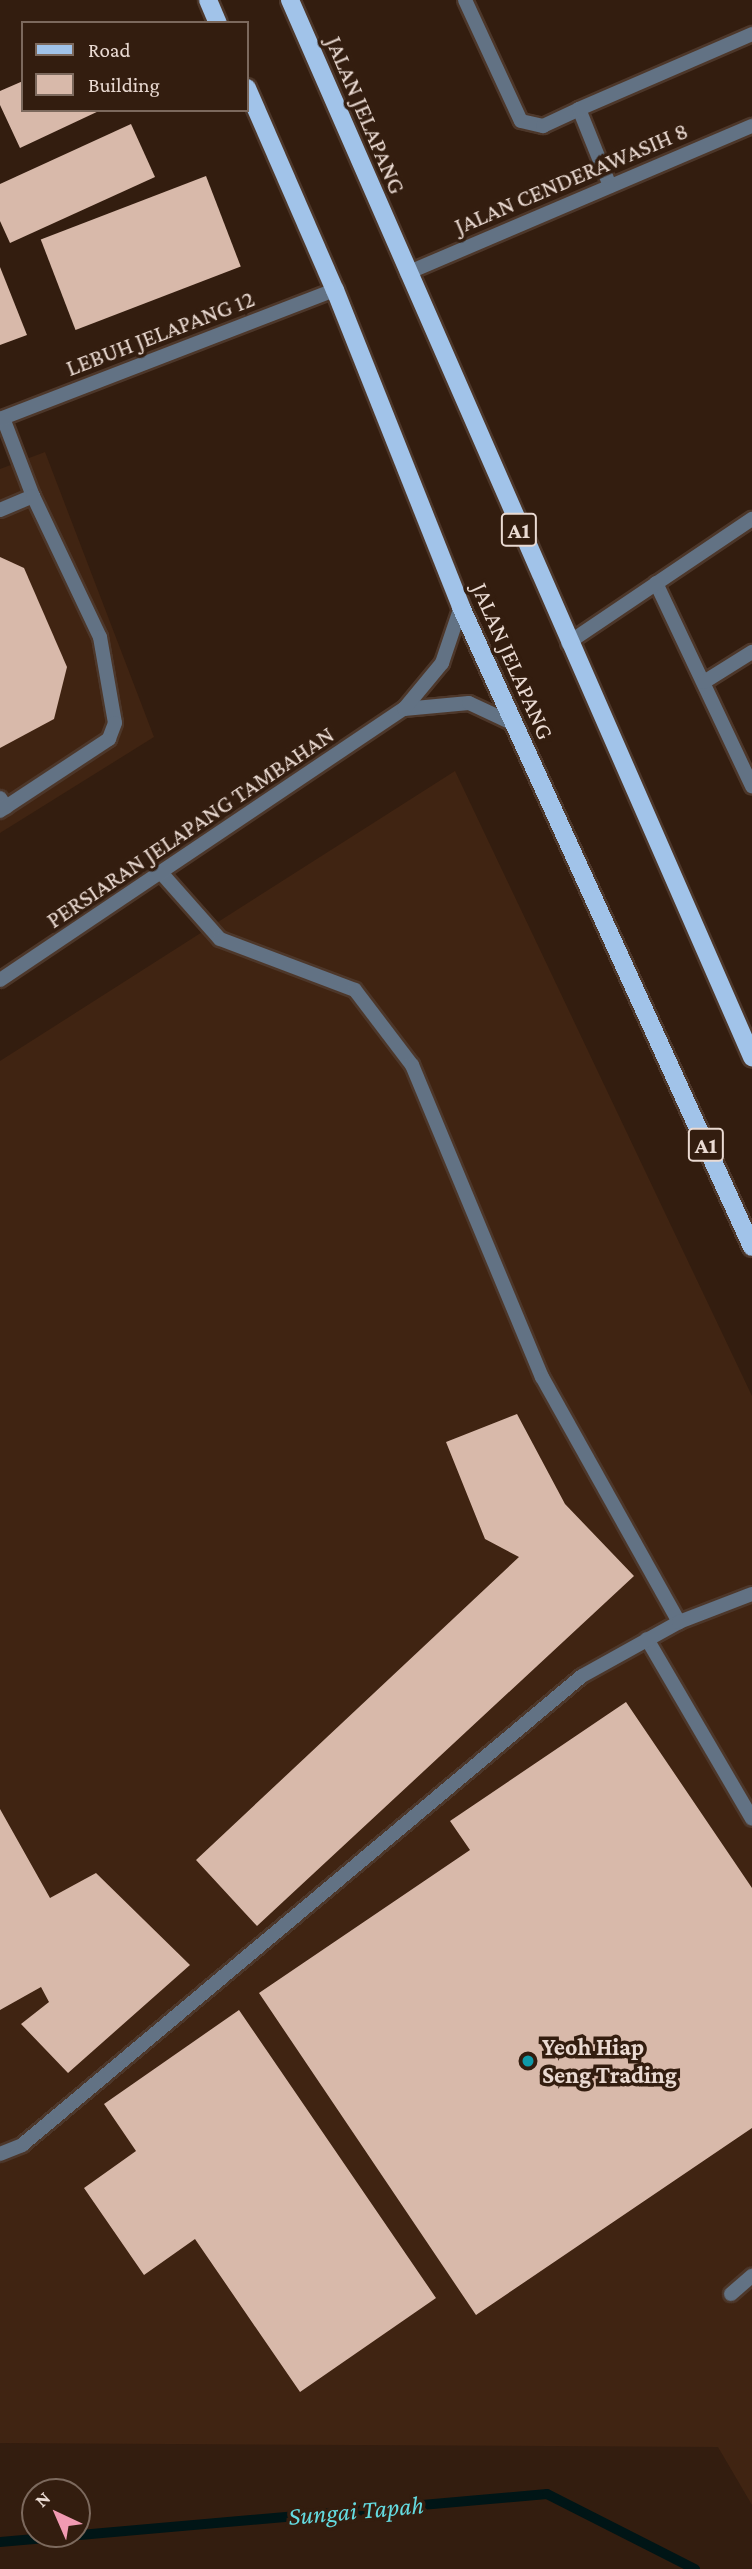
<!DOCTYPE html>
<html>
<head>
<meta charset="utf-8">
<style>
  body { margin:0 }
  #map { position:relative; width:752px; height:2569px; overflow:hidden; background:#331d0f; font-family:"Crimson Pro",serif }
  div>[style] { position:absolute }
  .built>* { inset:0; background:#402412 }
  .stream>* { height:10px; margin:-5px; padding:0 5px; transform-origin:5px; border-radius:5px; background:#001516 }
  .building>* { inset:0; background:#d8b9aa; transform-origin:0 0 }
  .roads { filter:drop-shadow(2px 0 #4d372a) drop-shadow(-2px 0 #4d372a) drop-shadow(0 2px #4d372a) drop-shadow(0 -2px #4d372a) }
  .service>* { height:14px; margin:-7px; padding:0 7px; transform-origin:7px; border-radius:7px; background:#627284 }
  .minor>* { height:14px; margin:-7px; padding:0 7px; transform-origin:7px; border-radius:7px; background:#627284 }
  .primary>* { height:18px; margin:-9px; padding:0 9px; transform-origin:9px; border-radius:9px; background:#a1c3e9 }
  .dots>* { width:19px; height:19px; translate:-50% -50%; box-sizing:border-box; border:4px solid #331d0f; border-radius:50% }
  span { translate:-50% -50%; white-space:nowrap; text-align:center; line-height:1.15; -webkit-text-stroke:7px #331d0f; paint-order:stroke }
  .shield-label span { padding:2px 5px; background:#331d0f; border:2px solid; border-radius:5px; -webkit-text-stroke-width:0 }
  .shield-label { font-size:23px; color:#eadad2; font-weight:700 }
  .street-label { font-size:24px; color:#eadad2 }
  .poi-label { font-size:24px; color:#eadad2; font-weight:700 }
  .left { translate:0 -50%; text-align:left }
  .water-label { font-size:26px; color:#64dbe0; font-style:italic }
  .legend { position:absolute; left:21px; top:21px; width:228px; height:91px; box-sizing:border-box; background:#331d0f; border:2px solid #7c695d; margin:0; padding:9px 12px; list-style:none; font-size:21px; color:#eadad2 }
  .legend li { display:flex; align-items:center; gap:14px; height:35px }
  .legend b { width:35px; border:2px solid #7c695d }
  .north { position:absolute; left:21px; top:2478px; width:70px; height:70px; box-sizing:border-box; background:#331d0f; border:2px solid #7c695d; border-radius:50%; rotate:316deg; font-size:19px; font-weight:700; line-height:28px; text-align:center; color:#eadad2 }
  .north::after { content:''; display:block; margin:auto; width:24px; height:32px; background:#f19ab2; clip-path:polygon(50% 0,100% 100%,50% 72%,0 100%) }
</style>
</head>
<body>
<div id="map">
  <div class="built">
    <div style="clip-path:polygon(45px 452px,154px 737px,0 833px,0 469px)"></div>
    <div style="clip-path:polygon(455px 771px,752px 1396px,752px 2505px,718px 2447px,0 2443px,0 1061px)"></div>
  </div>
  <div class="stream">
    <div style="left:0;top:2542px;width:549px;rotate:-5.01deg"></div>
    <div style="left:547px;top:2494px;width:166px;rotate:26.9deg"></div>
  </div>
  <div class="building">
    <div style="clip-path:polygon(23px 81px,23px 110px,101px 110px,20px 148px,0 105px,0 91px)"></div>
    <div style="clip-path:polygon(131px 124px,155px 177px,10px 243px,0 221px,0 184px)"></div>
    <div style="left:206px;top:176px;width:97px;height:177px;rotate:69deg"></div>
    <div style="clip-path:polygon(0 267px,27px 335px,0 345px)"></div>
    <div style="clip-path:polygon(0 557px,24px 568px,67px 667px,54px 719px,0 748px)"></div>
    <div style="clip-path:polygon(517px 1414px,565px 1504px,634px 1576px,257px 1926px,196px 1860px,519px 1557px,485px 1539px,446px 1442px)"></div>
    <div style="clip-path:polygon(626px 1702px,752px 1888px,752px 2128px,476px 2315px,259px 1993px,470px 1850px,450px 1821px)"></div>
    <div style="clip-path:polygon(0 1809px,50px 1898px,96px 1873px,190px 1965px,68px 2073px,21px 2024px,49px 2002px,41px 1987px,0 2010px)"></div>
    <div style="clip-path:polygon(239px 2010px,436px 2298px,300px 2392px,195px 2239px,144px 2275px,84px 2188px,136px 2151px,104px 2104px)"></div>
  </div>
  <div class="roads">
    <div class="service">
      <div style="left:465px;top:0;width:133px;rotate:65.2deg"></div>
      <div style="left:521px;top:121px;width:23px;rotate:13deg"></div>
      <div style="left:543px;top:126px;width:40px;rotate:-25deg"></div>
      <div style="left:610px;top:186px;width:83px;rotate:-111.9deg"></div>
      <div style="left:579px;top:109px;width:189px;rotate:-23.4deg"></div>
      <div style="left:656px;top:583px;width:225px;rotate:64.7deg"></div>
      <div style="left:704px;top:682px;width:57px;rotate:-32deg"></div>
      <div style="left:0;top:798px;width:11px;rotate:56deg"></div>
      <div style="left:164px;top:876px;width:84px;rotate:48.4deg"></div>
      <div style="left:220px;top:939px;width:144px;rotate:20.7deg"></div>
      <div style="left:355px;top:990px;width:94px;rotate:52.8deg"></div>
      <div style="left:412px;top:1065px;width:338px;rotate:67.4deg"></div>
      <div style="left:542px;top:1377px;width:281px;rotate:60.8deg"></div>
      <div style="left:647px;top:1639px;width:208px;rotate:59.7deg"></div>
      <div style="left:0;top:2154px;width:24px;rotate:-22deg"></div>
      <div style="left:22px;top:2145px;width:730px;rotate:-39.95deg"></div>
      <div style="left:582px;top:1676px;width:111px;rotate:-29.1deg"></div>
      <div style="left:679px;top:1622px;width:78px;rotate:-21deg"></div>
      <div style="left:731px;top:2294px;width:28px;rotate:-41deg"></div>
    </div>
    <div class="minor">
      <div style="left:407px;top:273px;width:375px;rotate:-23.1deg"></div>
      <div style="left:3px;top:418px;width:84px;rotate:69deg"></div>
      <div style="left:0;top:419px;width:359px;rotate:-21.1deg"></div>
      <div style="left:0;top:510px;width:36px;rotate:-23deg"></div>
      <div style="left:33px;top:496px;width:156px;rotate:64.6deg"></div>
      <div style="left:100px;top:637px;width:87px;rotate:80.1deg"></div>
      <div style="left:115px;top:723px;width:17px;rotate:111deg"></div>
      <div style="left:109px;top:739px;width:131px;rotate:146.6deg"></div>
      <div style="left:568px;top:643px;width:222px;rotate:-34deg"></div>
      <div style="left:404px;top:709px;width:65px;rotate:-5.3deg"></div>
      <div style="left:469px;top:703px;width:50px;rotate:25deg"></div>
      <div style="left:0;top:980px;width:486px;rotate:-33.9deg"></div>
      <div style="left:404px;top:709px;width:60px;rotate:-50.4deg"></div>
      <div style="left:442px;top:663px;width:59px;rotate:-71.3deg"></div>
    </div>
    <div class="primary">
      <div style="left:208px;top:0;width:25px;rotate:67deg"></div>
      <div style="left:290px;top:0;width:1154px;rotate:66.39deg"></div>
      <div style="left:247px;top:88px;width:220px;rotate:66.5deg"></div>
      <div style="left:335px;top:290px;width:341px;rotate:68.3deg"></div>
      <div style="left:461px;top:607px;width:703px;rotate:65.55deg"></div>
    </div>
  </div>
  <div class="dots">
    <div style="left:528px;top:2061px;background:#0f9aa8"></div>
  </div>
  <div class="shield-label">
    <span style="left:519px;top:530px">A1</span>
    <span style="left:706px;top:1145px">A1</span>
  </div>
  <div class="street-label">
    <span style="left:366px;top:115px;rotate:67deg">JALAN JELAPANG</span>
    <span style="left:571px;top:178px;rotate:-23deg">JALAN CENDERAWASIH 8</span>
    <span style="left:160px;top:333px;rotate:-21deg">LEBUH JELAPANG 12</span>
    <span style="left:513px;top:661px;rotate:66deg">JALAN JELAPANG</span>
    <span style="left:190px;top:827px;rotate:-34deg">PERSIARAN JELAPANG TAMBAHAN</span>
  </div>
  <div class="poi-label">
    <span class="left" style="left:542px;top:2061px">Yeoh Hiap<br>Seng Trading</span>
  </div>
  <div class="water-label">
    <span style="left:356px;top:2511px;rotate:-5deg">Sungai Tapah</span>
  </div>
  <ul class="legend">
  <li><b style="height:9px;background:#a1c3e9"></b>Road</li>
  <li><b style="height:19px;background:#d8b9aa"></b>Building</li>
  </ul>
  <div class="north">N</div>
</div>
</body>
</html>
